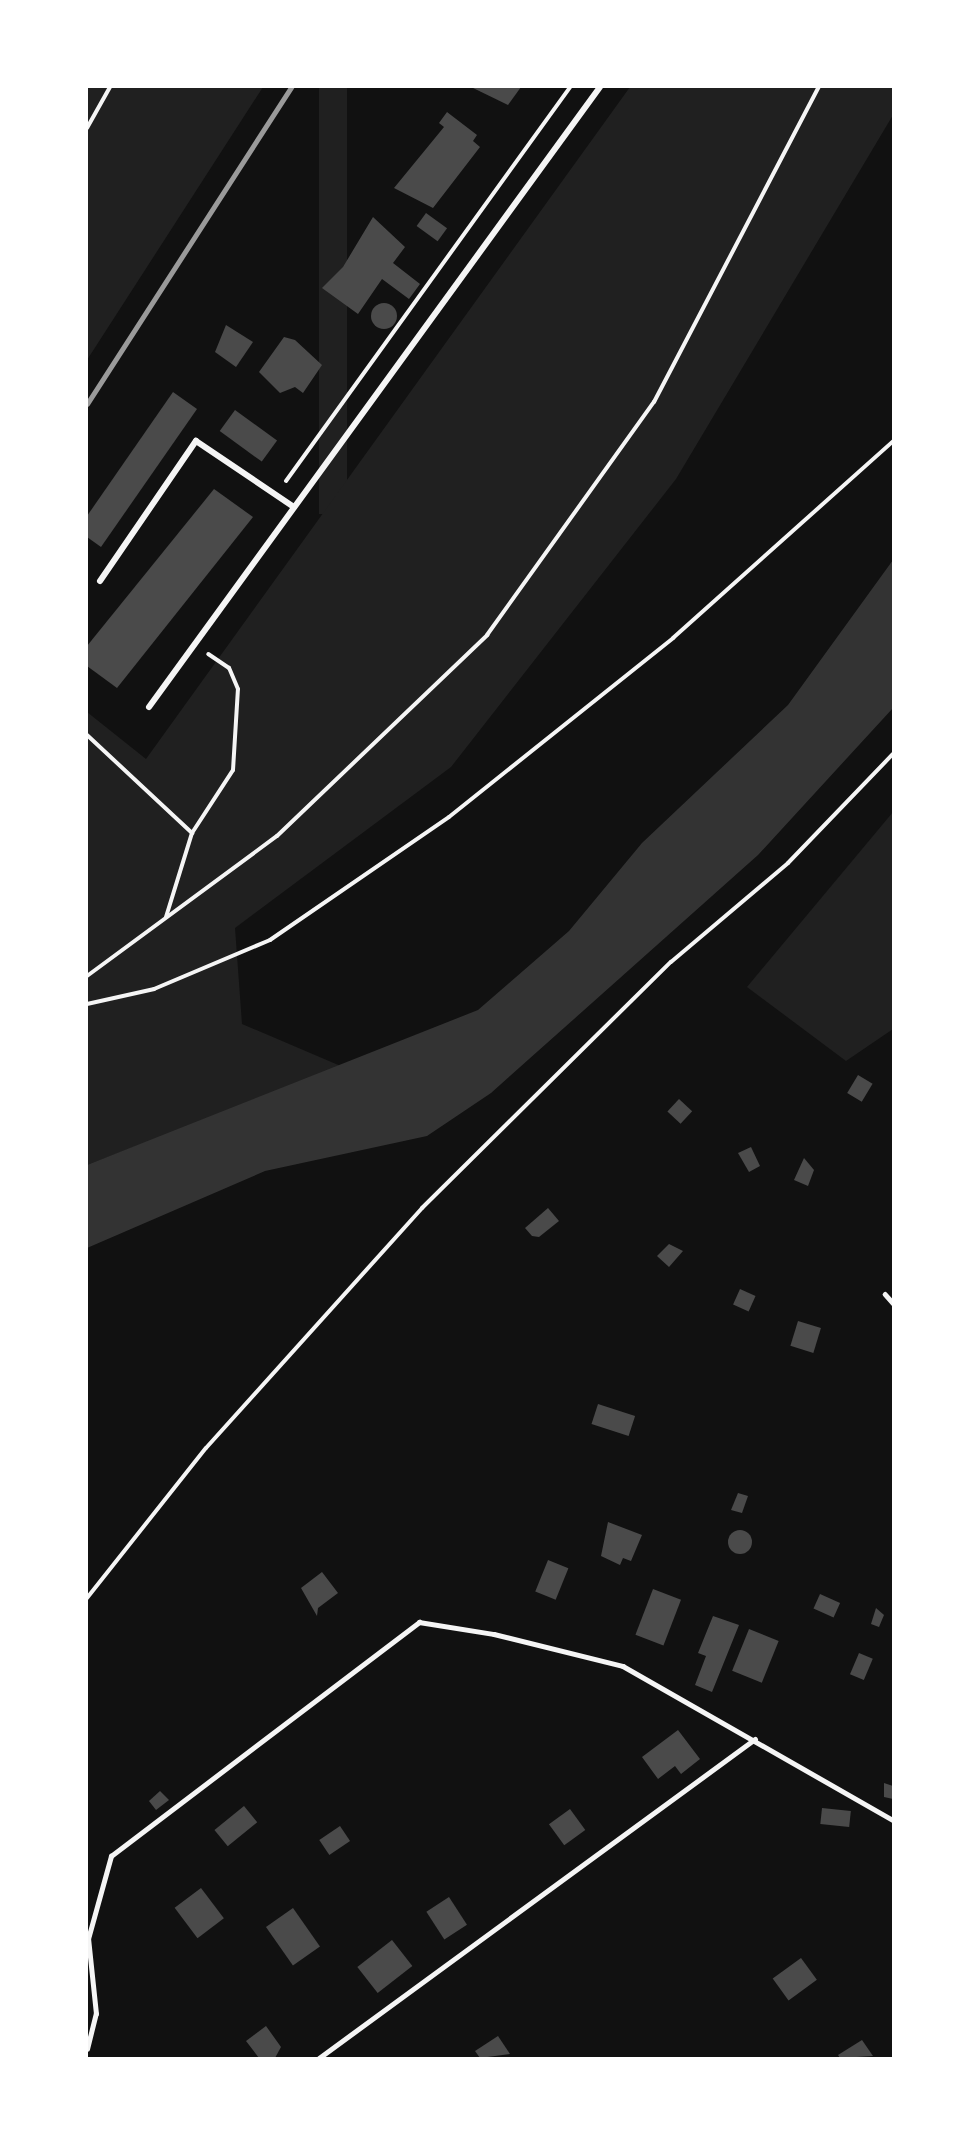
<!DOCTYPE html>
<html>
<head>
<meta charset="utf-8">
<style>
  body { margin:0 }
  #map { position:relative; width:980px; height:2145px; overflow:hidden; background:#111; font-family:Rubik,sans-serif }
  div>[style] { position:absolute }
  .green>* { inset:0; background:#202020; transform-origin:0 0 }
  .water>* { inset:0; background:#333 }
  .building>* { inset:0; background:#4a4a4a; transform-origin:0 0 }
  .round { border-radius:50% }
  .path>* { height:4px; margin:-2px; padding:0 2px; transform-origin:2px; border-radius:2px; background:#f5f5f5 }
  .service>* { height:4.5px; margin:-2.25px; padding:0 2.25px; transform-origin:2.25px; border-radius:2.25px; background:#f5f5f5 }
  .minor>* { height:6px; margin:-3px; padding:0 3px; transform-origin:3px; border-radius:3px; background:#f5f5f5 }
  .rail>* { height:4.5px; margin:-2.25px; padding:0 2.25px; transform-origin:2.25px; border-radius:2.25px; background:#9a9a9a }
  span { translate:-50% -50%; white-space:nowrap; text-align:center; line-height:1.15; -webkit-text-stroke:4.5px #fff; paint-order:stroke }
  .frame { position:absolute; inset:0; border:88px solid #fff; pointer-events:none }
</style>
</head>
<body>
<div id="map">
  <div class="green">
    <div style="clip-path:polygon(87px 87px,263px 87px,87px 360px)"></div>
    <div style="left:319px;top:87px;width:28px;height:427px"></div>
    <div style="clip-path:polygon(630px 87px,893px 87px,893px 115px,676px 479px,451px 767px,235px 928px,242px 1024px,343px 1067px,87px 1165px,87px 712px,146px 759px)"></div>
    <div style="clip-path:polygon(893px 812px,893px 1029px,846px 1061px,747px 987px)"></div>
  </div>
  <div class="water">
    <div style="clip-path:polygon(893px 560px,893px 708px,758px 855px,491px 1093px,427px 1136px,265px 1171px,87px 1248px,87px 1165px,478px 1010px,569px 931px,642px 843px,788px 705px)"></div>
  </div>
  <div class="building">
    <div style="clip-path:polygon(471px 87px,521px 87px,508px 105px)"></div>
    <div style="clip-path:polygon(447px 112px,477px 135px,473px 141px,480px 147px,433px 208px,394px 188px,444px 127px,439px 123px)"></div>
    <div style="left:426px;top:213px;width:26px;height:16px;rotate:36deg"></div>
    <div style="clip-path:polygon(373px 217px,405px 247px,393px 263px,420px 284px,409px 299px,382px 279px,358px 314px,322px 288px,343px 267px)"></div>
    <div class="round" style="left:371px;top:303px;width:26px;height:26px"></div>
    <div style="clip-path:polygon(226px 325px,253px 342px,236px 367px,215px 352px)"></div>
    <div style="clip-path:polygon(284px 337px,295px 340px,322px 365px,303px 393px,295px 387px,280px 393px,259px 372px)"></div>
    <div style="clip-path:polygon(173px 392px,197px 409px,101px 547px,87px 537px,87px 516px)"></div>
    <div style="left:235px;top:410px;width:52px;height:26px;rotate:36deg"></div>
    <div style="clip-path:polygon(214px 489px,253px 517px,117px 688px,87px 666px,87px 646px)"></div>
    <div style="left:858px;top:1075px;width:17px;height:21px;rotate:31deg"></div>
    <div style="left:679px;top:1099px;width:18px;height:17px;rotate:43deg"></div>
    <div style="clip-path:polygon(751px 1147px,760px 1166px,749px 1172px,738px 1153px)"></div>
    <div style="clip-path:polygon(804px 1158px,814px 1170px,808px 1186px,794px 1180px)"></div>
    <div style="clip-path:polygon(548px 1208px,559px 1221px,539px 1237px,532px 1236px,525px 1228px)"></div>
    <div style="clip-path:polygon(669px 1244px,683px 1251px,669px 1267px,657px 1256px)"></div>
    <div style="left:740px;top:1289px;width:17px;height:17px;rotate:24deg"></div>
    <div style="left:798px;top:1321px;width:24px;height:26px;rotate:17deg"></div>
    <div style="left:598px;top:1404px;width:39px;height:21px;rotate:18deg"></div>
    <div style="clip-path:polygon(738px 1493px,748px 1496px,742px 1513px,731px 1510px)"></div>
    <div style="clip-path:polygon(608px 1522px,642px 1535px,631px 1561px,623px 1558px,620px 1565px,601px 1556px)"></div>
    <div class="round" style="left:728px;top:1530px;width:24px;height:24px"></div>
    <div style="left:548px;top:1560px;width:22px;height:34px;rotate:22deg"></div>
    <div style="clip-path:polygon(322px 1572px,338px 1593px,318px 1608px,317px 1616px,301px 1588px)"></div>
    <div style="left:653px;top:1589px;width:30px;height:49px;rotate:21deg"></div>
    <div style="left:820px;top:1594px;width:22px;height:16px;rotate:24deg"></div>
    <div style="clip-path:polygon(876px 1608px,884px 1615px,879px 1627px,871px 1624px)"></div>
    <div style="clip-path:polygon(713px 1616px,739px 1625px,712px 1692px,695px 1685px,706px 1656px,698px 1653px)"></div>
    <div style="left:749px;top:1629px;width:32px;height:45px;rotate:22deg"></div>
    <div style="left:859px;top:1653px;width:15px;height:23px;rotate:23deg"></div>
    <div style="clip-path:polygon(678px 1730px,700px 1759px,681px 1774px,675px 1766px,658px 1779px,642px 1757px)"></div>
    <div style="clip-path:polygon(884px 1783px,893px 1786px,893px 1799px,884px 1797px)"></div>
    <div style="clip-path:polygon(160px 1791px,169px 1800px,156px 1810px,149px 1801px)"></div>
    <div style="left:244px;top:1806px;width:21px;height:38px;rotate:51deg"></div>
    <div style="left:822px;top:1808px;width:29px;height:16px;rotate:6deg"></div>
    <div style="left:570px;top:1809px;width:26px;height:26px;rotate:54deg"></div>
    <div style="left:340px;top:1826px;width:18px;height:25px;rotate:56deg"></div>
    <div style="left:201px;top:1888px;width:38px;height:33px;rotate:53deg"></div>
    <div style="left:449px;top:1897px;width:33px;height:27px;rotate:57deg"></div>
    <div style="left:293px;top:1908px;width:47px;height:33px;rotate:55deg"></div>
    <div style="left:392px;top:1940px;width:33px;height:44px;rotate:52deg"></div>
    <div style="left:801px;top:1958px;width:27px;height:35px;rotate:54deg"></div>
    <div style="clip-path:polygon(266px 2026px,281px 2047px,275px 2058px,259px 2058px,246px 2041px)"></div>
    <div style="clip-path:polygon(498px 2036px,510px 2054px,480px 2058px,475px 2051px)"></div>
    <div style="clip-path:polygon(862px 2040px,873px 2056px,840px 2058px,838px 2055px)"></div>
  </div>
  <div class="path">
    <div style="left:87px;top:128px;width:47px;rotate:-60.7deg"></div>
    <div style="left:286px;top:481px;width:486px;rotate:-54.2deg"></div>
    <div style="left:87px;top:735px;width:144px;rotate:43deg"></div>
    <div style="left:166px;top:917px;width:88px;rotate:-72.8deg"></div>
    <div style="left:192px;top:833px;width:75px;rotate:-56.9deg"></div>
    <div style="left:233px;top:770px;width:81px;rotate:-86.5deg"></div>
    <div style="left:238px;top:689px;width:23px;rotate:-113deg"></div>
    <div style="left:229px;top:668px;width:25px;rotate:-146deg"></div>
    <div style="left:87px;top:976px;width:236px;rotate:-36.4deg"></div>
    <div style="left:277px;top:836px;width:291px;rotate:-43.7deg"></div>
    <div style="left:487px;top:635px;width:287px;rotate:-54.4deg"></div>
    <div style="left:654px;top:402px;width:356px;rotate:-62.4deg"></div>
    <div style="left:87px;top:1004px;width:69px;rotate:-12.6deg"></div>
    <div style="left:154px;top:989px;width:126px;rotate:-22.9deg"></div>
    <div style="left:270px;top:940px;width:217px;rotate:-34.5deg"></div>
    <div style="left:449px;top:817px;width:287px;rotate:-38.6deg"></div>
    <div style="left:673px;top:638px;width:295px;rotate:-41.8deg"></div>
    <div style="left:87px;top:1598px;width:191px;rotate:-51.6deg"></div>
    <div style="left:206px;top:1448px;width:323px;rotate:-48deg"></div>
    <div style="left:422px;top:1208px;width:350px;rotate:-44.7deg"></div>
    <div style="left:671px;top:962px;width:153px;rotate:-40.2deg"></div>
    <div style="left:788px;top:863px;width:151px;rotate:-46.1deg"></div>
  </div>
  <div class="service">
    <div style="left:885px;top:1294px;width:12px;rotate:48deg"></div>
    <div style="left:88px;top:1939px;width:86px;rotate:-74.5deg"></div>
    <div style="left:111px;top:1856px;width:387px;rotate:-37.2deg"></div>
    <div style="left:419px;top:1622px;width:76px;rotate:9.1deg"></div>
    <div style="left:494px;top:1634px;width:133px;rotate:13.9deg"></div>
    <div style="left:623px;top:1666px;width:311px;rotate:29.7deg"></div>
    <div style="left:87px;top:2049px;width:36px;rotate:-76deg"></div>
    <div style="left:96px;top:2014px;width:76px;rotate:-96deg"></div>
    <div style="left:319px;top:2058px;width:540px;rotate:-36.19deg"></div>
  </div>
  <div class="minor">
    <div style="left:100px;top:581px;width:170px;rotate:-55.6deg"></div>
    <div style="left:196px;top:441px;width:118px;rotate:34deg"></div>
    <div style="left:149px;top:707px;width:767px;rotate:-53.97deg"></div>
  </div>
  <div class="rail">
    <div style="left:87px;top:404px;width:377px;rotate:-57.2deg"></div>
  </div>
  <div class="frame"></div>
</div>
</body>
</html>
